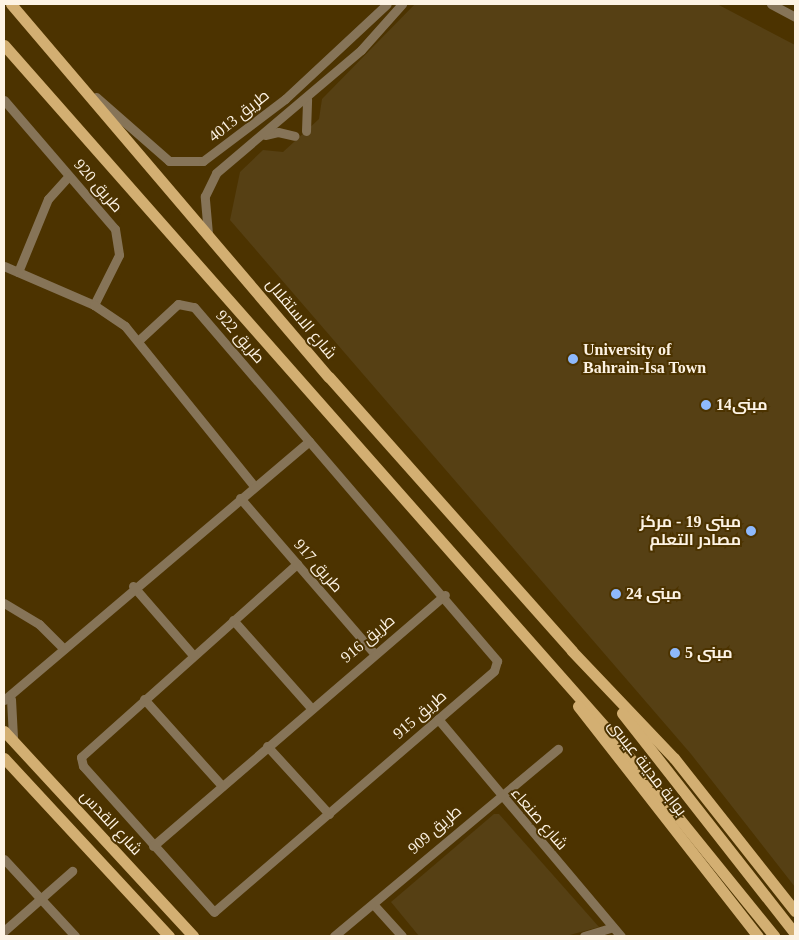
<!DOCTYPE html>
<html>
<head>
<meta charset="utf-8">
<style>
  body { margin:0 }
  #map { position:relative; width:799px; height:940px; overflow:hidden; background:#4c3300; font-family:"Times New Roman",Cairo,serif }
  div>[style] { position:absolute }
  .built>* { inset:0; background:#564014 }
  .minor>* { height:9px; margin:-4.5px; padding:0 4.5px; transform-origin:4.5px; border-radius:4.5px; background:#867458 }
  .major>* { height:11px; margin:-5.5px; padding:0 5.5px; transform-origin:5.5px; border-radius:5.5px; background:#d3af72 }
  .dots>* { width:14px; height:14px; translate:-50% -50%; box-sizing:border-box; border:2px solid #4c3300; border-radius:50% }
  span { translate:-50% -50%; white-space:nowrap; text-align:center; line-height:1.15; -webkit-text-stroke:4px #4c3300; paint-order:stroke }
  .street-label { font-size:16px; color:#fdf3e4 }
  .poi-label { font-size:16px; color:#fdf3e4; font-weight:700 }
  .left { translate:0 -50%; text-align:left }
  .right { translate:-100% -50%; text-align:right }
  .frame { position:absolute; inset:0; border:5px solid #fdf3e4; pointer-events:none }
</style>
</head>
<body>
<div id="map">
  <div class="built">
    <div style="clip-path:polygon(415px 4px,717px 4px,795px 45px,795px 887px,691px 754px,230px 220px,240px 172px,263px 150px,283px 152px,319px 119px,322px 99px)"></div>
    <div style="clip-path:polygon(494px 814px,499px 814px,599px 927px,566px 936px,419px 936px,391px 902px)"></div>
  </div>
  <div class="minor">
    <div style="left:771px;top:4px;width:27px;rotate:28deg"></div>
    <div style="left:96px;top:97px;width:97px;rotate:41.2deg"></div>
    <div style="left:169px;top:161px;width:34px"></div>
    <div style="left:203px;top:161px;width:103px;rotate:-37.1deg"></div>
    <div style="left:285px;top:99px;width:139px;rotate:-43deg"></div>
    <div style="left:4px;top:100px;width:170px;rotate:49.3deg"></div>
    <div style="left:115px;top:229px;width:26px;rotate:81deg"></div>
    <div style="left:119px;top:255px;width:56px;rotate:116.6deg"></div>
    <div style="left:306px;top:131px;width:32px;rotate:-88deg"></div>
    <div style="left:265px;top:135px;width:13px;rotate:-13deg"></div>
    <div style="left:278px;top:132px;width:17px;rotate:13deg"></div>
    <div style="left:208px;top:234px;width:38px;rotate:-95deg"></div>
    <div style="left:205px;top:196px;width:25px;rotate:-64deg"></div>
    <div style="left:216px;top:173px;width:190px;rotate:-40.3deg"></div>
    <div style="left:361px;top:50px;width:62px;rotate:-48.3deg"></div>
    <div style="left:4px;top:266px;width:98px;rotate:23.4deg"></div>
    <div style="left:94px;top:305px;width:37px;rotate:34deg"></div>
    <div style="left:125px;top:326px;width:206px;rotate:51.1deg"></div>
    <div style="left:18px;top:272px;width:79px;rotate:-67.7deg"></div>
    <div style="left:48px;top:199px;width:31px;rotate:-48deg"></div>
    <div style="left:139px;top:340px;width:53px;rotate:-42.7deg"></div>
    <div style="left:178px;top:304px;width:16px;rotate:11deg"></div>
    <div style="left:194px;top:307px;width:466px;rotate:49.4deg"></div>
    <div style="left:497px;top:661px;width:10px;rotate:107deg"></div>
    <div style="left:494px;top:671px;width:369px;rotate:139.3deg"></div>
    <div style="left:214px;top:912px;width:196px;rotate:-131.9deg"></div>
    <div style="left:83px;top:766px;width:9px;rotate:-103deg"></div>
    <div style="left:81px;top:757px;width:290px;rotate:-41.8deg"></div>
    <div style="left:240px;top:498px;width:205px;rotate:49.2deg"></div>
    <div style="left:133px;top:586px;width:91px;rotate:49deg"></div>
    <div style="left:4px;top:603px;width:41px;rotate:31deg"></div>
    <div style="left:39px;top:624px;width:35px;rotate:45deg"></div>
    <div style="left:233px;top:620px;width:118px;rotate:48.4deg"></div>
    <div style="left:11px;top:699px;width:39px;rotate:87deg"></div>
    <div style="left:144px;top:699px;width:117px;rotate:48.1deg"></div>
    <div style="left:4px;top:700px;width:400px;rotate:-40.3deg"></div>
    <div style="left:438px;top:719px;width:284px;rotate:49.9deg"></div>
    <div style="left:267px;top:746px;width:92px;rotate:47.6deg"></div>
    <div style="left:153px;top:846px;width:385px;rotate:-40.7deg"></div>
    <div style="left:4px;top:859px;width:105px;rotate:47.3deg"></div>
    <div style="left:373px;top:904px;width:43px;rotate:47.8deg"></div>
    <div style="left:4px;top:931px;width:91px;rotate:-41.4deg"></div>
    <div style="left:334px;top:936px;width:292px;rotate:-39.9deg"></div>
    <div style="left:584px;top:936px;width:30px;rotate:-17deg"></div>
  </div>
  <div class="major">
    <div style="left:11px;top:4px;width:490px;rotate:49.6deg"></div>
    <div style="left:329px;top:377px;width:366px;rotate:48.4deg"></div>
    <div style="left:572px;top:651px;width:148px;rotate:46.4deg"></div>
    <div style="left:674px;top:758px;width:195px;rotate:51.7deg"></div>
    <div style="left:4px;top:45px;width:909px;rotate:48.61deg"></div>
    <div style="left:605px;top:727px;width:269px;rotate:51deg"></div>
    <div style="left:578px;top:706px;width:292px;rotate:52deg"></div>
    <div style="left:622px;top:713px;width:281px;rotate:51.9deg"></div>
    <div style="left:4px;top:731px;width:279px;rotate:47.3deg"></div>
    <div style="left:4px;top:758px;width:243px;rotate:47.2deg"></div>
  </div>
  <div class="dots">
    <div style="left:573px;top:359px;background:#8eb9fc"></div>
    <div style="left:706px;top:405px;background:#8eb9fc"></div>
    <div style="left:751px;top:531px;background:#8eb9fc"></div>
    <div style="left:616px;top:594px;background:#8eb9fc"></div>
    <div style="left:675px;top:653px;background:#8eb9fc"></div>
  </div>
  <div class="street-label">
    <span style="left:239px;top:116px;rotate:-39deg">طريق 4013</span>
    <span style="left:98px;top:186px;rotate:49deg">طريق 920</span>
    <span style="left:301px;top:319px;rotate:50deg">شارع الاستقلال</span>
    <span style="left:240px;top:337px;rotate:49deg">طريق 922</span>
    <span style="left:318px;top:566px;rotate:49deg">طريق 917</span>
    <span style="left:368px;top:639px;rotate:-40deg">طريق 916</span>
    <span style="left:420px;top:715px;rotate:-41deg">طريق 915</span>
    <span style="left:647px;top:768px;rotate:52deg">بوابة مدينة عيسى</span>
    <span style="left:539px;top:819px;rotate:49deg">شارع صنعاء</span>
    <span style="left:111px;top:823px;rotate:47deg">شارع القدس</span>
    <span style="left:435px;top:830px;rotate:-41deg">طريق 909</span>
  </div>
  <div class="poi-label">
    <span class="left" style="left:583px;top:359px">University of<br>Bahrain-Isa Town</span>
    <span class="left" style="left:716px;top:405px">مبنى14</span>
    <span class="right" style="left:741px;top:531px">مبنى 19 - مركز<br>مصادر التعلم</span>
    <span class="left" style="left:626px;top:594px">مبنى 24</span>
    <span class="left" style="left:685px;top:653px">مبنى 5</span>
  </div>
  <div class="frame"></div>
</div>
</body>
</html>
